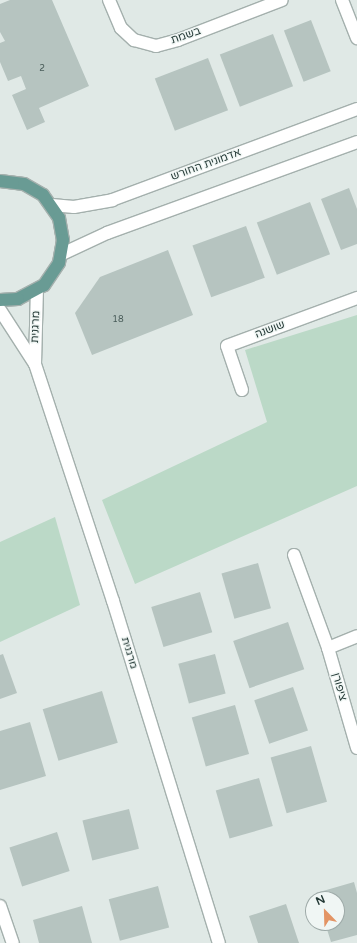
<!DOCTYPE html>
<html>
<head>
<meta charset="utf-8">
<style>
  body { margin:0 }
  #map { position:relative; width:357px; height:943px; overflow:hidden; background:#e0e9e6; font-family:"Varela Round",Heebo,sans-serif }
  div>[style] { position:absolute }
  .green>* { inset:0; background:#bbd9c7 }
  .building>* { inset:0; background:#b6c4c0; transform-origin:0 0 }
  .roads { filter:drop-shadow(1px 0 #a4b0ad) drop-shadow(-1px 0 #a4b0ad) drop-shadow(0 1px #a4b0ad) drop-shadow(0 -1px #a4b0ad) }
  .minor>* { height:12px; margin:-6px; padding:0 6px; transform-origin:6px; border-radius:6px; background:#fff }
  .major>* { height:12px; margin:-6px; padding:0 6px; transform-origin:6px; border-radius:6px; background:#699b94 }
  span { translate:-50% -50%; white-space:nowrap; text-align:center; line-height:1.15; -webkit-text-stroke:3px #f0f6f4; paint-order:stroke }
  .number-label { font-size:9px; color:#485b58 }
  .number-label span { -webkit-text-stroke-width:0 }
  .street-label { font-size:11px; color:#233835 }
  .north { position:absolute; left:305px; top:891px; width:40px; height:40px; box-sizing:border-box; background:#f0f6f4; border:1px solid #9eaaa8; border-radius:50%; rotate:337deg; font-size:11px; font-weight:700; line-height:16px; text-align:center; color:#233835 }
  .north::after { content:''; display:block; margin:auto; width:14px; height:18px; background:#e39464; clip-path:polygon(50% 0,100% 100%,50% 72%,0 100%) }
</style>
</head>
<body>
<div id="map">
  <div class="green">
    <div style="clip-path:polygon(357px 315px,357px 486px,135px 584px,102px 500px,267px 422px,245px 350px)"></div>
    <div style="clip-path:polygon(55px 517px,80px 605px,0 642px,0 542px)"></div>
  </div>
  <div class="building">
    <div style="clip-path:polygon(10px 0,52px 0,89px 86px,39px 108px,45px 122px,27px 130px,12px 95px,26px 89px,21px 76px,8px 81px,0 62px,0 43px,5px 41px,0 32px,0 4px)"></div>
    <div style="left:311px;top:20px;width:55px;height:29px;rotate:69deg"></div>
    <div style="left:273px;top:34px;width:56px;height:57px;rotate:69deg"></div>
    <div style="left:208px;top:58px;width:56px;height:57px;rotate:69deg"></div>
    <div style="clip-path:polygon(349px 188px,357px 209px,357px 244px,341px 250px,321px 199px)"></div>
    <div style="left:310px;top:202px;width:56px;height:57px;rotate:69deg"></div>
    <div style="left:246px;top:226px;width:55px;height:57px;rotate:70deg"></div>
    <div style="clip-path:polygon(168px 250px,193px 315px,92px 355px,75px 313px,100px 277px)"></div>
    <div style="left:258px;top:563px;width:47px;height:38px;rotate:74deg"></div>
    <div style="left:200px;top:592px;width:42px;height:51px;rotate:73deg"></div>
    <div style="left:288px;top:622px;width:50px;height:58px;rotate:71deg"></div>
    <div style="clip-path:polygon(3px 654px,17px 693px,0 699px,0 655px)"></div>
    <div style="left:215px;top:654px;width:41px;height:38px;rotate:75deg"></div>
    <div style="left:293px;top:687px;width:46px;height:41px;rotate:71deg"></div>
    <div style="left:102px;top:691px;width:54px;height:62px;rotate:73deg"></div>
    <div style="left:235px;top:705px;width:51px;height:45px;rotate:74deg"></div>
    <div style="clip-path:polygon(30px 722px,46px 776px,0 790px,0 731px)"></div>
    <div style="left:311px;top:746px;width:58px;height:42px;rotate:74deg"></div>
    <div style="left:259px;top:778px;width:50px;height:45px;rotate:74deg"></div>
    <div style="left:129px;top:809px;width:41px;height:48px;rotate:76deg"></div>
    <div style="left:57px;top:832px;width:41px;height:50px;rotate:72deg"></div>
    <div style="clip-path:polygon(354px 882px,357px 893px,357px 935px,331px 942px,325px 923px,337px 923px,337px 899px,318px 899px,316px 893px)"></div>
    <div style="left:158px;top:886px;width:43px;height:51px;rotate:75deg"></div>
    <div style="clip-path:polygon(286px 904px,299px 943px,258px 943px,249px 916px)"></div>
    <div style="clip-path:polygon(82px 906px,92px 943px,39px 943px,33px 920px)"></div>
  </div>
  <div class="roads">
    <div class="minor">
      <div style="left:109px;top:0;width:30px;rotate:67deg"></div>
      <div style="left:121px;top:28px;width:18px;rotate:43deg"></div>
      <div style="left:134px;top:40px;width:23px;rotate:15deg"></div>
      <div style="left:156px;top:46px;width:23px;rotate:-15deg"></div>
      <div style="left:178px;top:40px;width:111px;rotate:-21deg"></div>
      <div style="left:342px;top:0;width:41px;rotate:68.5deg"></div>
      <div style="left:52px;top:205px;width:22px;rotate:5deg"></div>
      <div style="left:74px;top:207px;width:39px;rotate:-10deg"></div>
      <div style="left:112px;top:200px;width:261px;rotate:-20.4deg"></div>
      <div style="left:62px;top:254px;width:50px;rotate:-25deg"></div>
      <div style="left:107px;top:233px;width:266px;rotate:-20deg"></div>
      <div style="left:0;top:310px;width:64px;rotate:57.1deg"></div>
      <div style="left:35px;top:364px;width:250px;rotate:71.8deg"></div>
      <div style="left:113px;top:601px;width:358px;rotate:72.8deg"></div>
      <div style="left:35px;top:364px;width:74px;rotate:-88.5deg"></div>
      <div style="left:242px;top:390px;width:46px;rotate:-108.8deg"></div>
      <div style="left:227px;top:346px;width:139px;rotate:-20.3deg"></div>
      <div style="left:294px;top:555px;width:99px;rotate:69.9deg"></div>
      <div style="left:328px;top:648px;width:104px;rotate:73.8deg"></div>
      <div style="left:328px;top:648px;width:31px;rotate:-22deg"></div>
      <div style="left:0;top:906px;width:39px;rotate:71deg"></div>
    </div>
    <div class="major">
      <div style="left:0;top:181px;width:24px;rotate:7deg"></div>
      <div style="left:24px;top:184px;width:22px;rotate:30deg"></div>
      <div style="left:43px;top:195px;width:28px;rotate:55deg"></div>
      <div style="left:59px;top:218px;width:22px;rotate:80deg"></div>
      <div style="left:63px;top:240px;width:23px;rotate:100deg"></div>
      <div style="left:59px;top:263px;width:27px;rotate:124deg"></div>
      <div style="left:44px;top:285px;width:30px;rotate:152deg"></div>
      <div style="left:18px;top:299px;width:18px;rotate:177deg"></div>
    </div>
  </div>
  <div class="number-label">
    <span style="left:42px;top:69px">2</span>
    <span style="left:118px;top:320px">18</span>
  </div>
  <div class="street-label">
    <span style="left:186px;top:36px;rotate:-19deg">בשמת</span>
    <span style="left:206px;top:165px;rotate:-20deg">אדמונית החורש</span>
    <span style="left:36px;top:327px;rotate:-88deg">מרגנית</span>
    <span style="left:270px;top:330px;rotate:-21deg">שושנה</span>
    <span style="left:129px;top:653px;rotate:73deg">מרגנית</span>
    <span style="left:339px;top:687px;rotate:74deg">ציפורן</span>
  </div>
  <div class="north">N</div>
</div>
</body>
</html>
